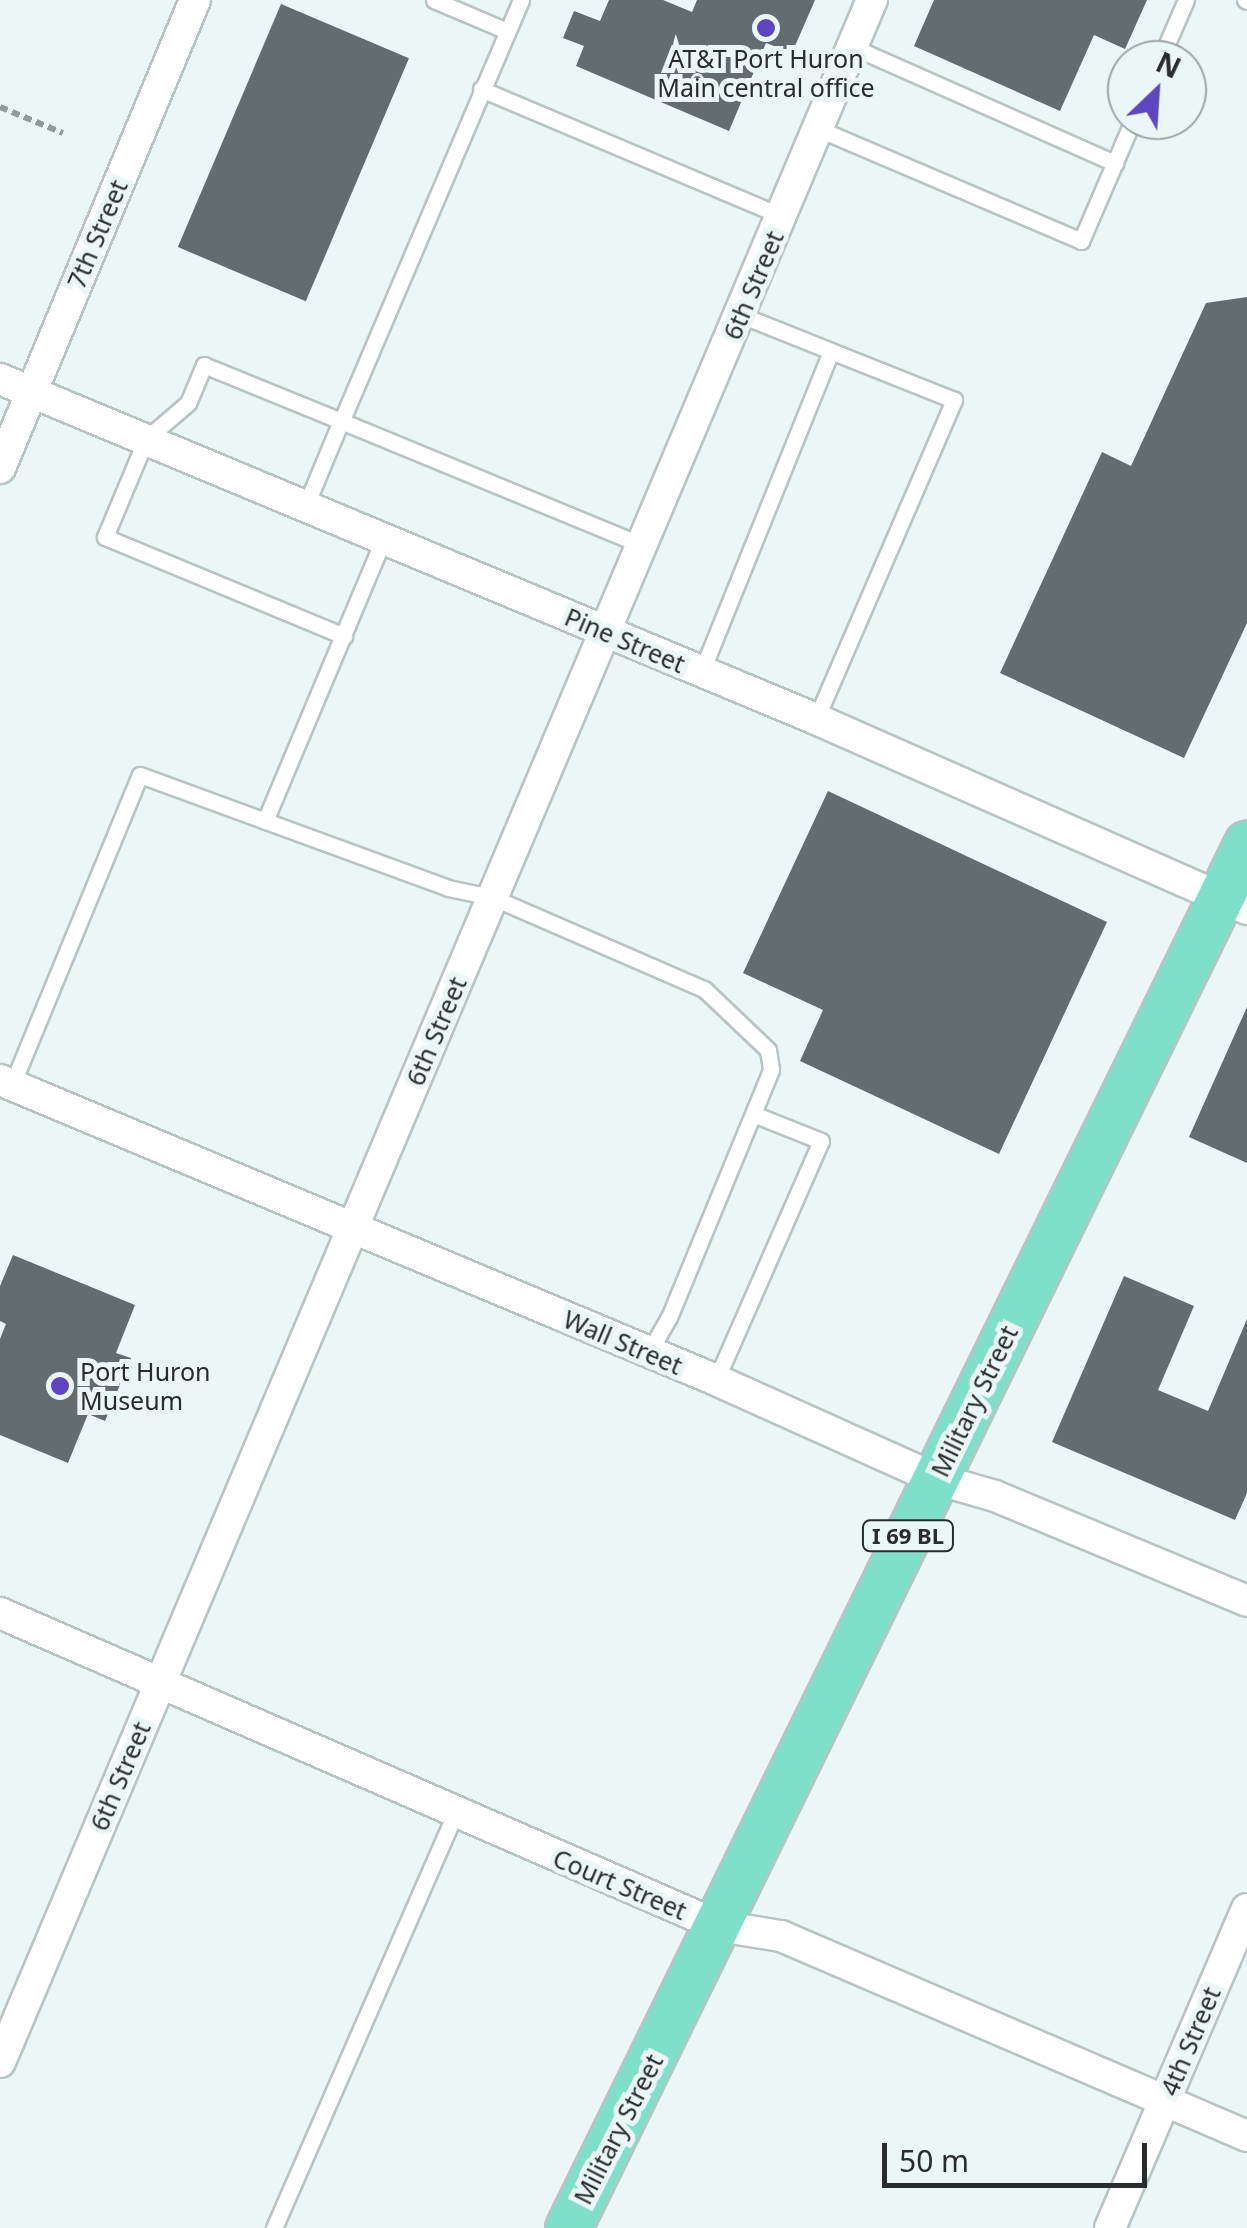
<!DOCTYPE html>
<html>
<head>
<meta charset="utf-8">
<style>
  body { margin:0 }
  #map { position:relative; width:1247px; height:2228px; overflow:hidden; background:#ebf6f6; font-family:"Noto Sans",sans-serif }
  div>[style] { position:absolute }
  .building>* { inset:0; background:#636c6e; transform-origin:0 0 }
  .path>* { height:6px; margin-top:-3px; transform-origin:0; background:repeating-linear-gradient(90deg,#929a9a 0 8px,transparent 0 13px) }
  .roads { filter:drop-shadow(2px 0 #b9c3c3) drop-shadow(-2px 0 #b9c3c3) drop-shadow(0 2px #b9c3c3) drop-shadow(0 -2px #b9c3c3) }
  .lane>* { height:15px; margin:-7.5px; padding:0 7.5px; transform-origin:7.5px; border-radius:7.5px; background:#fff }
  .street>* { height:30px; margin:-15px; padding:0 15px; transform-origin:15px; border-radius:15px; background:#fff }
  .primary>* { height:45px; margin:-22.5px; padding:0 22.5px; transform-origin:22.5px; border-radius:22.5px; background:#7ee0cb }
  .dots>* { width:28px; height:28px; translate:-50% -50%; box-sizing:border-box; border:5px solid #ebf6f6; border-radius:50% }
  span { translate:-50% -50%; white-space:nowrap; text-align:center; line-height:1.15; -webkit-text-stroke:10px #ebf6f6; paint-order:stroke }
  .shield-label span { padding:2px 8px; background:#ebf6f6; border:2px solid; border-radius:8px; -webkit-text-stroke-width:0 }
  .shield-label { font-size:22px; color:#282c2c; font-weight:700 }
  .poi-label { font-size:25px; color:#282c2c }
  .left { translate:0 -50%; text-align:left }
  .street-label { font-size:25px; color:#282c2c }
  .north { position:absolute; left:1107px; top:40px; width:100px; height:100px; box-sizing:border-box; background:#ebf6f6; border:2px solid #9da5a5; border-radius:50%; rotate:25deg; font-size:28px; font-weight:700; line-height:40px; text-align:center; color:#282c2c }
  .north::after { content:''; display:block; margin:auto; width:35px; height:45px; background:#5d46bf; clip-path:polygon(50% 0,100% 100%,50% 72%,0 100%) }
  .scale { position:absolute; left:882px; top:2143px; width:265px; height:45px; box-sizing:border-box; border:5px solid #282c2c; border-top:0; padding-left:12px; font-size:30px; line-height:35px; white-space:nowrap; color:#282c2c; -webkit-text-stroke:8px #ebf6f6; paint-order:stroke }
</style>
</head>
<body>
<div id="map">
  <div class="building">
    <div style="clip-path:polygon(609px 0,663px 0,692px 12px,697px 0,815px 0,792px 53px,766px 43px,729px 131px,576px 66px,584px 46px,563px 38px,574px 11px,600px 21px)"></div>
    <div style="clip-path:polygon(934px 0,1147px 0,1125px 49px,1094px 35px,1060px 111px,914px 46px)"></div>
    <div style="left:281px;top:4px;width:139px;height:264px;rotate:23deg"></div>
    <div style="clip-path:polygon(1247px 297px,1247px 623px,1184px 758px,1000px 673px,1102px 452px,1131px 466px,1206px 303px)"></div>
    <div style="clip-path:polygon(828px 791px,1107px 922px,999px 1154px,800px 1061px,823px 1010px,743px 973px)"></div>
    <div style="clip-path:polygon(1247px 1007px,1247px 1163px,1189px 1137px)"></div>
    <div style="clip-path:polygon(13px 1255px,135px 1305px,116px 1353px,131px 1358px,105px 1421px,88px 1414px,68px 1463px,0 1435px,0 1339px,6px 1324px,0 1321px,0 1286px)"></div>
    <div style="clip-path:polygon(1124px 1276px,1194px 1306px,1158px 1390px,1208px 1411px,1247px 1319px,1247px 1493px,1235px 1520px,1052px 1442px)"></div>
  </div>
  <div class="path">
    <div style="left:0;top:107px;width:68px;rotate:22.4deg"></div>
  </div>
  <div class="roads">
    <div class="lane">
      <div style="left:434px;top:0;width:79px;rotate:23deg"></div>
      <div style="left:521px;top:0;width:458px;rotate:113.1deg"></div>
      <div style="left:341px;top:421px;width:323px;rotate:22.4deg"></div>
      <div style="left:1245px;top:0;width:2px;rotate:27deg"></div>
      <div style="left:853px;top:47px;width:287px;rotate:23.9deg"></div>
      <div style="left:1160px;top:60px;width:65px;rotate:-66.6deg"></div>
      <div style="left:481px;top:89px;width:327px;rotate:22.9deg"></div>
      <div style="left:819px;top:129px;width:285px;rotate:23.1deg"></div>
      <div style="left:1081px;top:241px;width:132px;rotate:-66.7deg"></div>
      <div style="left:306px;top:505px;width:91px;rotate:-67.4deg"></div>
      <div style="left:341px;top:421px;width:148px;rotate:-157.8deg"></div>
      <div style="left:204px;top:365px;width:41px;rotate:112.8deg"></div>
      <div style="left:188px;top:403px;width:55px;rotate:139.4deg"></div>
      <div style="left:146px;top:439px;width:106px;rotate:112.7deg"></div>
      <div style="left:105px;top:537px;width:259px;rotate:22.5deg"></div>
      <div style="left:701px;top:673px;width:347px;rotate:-68deg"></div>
      <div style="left:831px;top:351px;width:97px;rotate:-158.2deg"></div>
      <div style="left:816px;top:719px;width:348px;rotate:-66.6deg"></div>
      <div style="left:954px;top:400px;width:132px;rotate:-158.3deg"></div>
      <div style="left:265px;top:821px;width:307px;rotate:-67.2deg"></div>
      <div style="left:12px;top:1085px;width:335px;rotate:-67.6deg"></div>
      <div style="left:140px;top:775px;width:328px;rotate:20.1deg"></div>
      <div style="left:448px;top:888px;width:45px;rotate:11.6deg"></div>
      <div style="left:492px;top:897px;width:231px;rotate:23.5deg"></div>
      <div style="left:704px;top:989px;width:88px;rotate:43.6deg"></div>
      <div style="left:768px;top:1050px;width:20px;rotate:81deg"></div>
      <div style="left:771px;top:1070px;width:267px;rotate:112.4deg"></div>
      <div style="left:669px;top:1317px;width:40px;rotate:119.7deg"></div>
      <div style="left:716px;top:1380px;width:261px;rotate:-66.3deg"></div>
      <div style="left:821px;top:1141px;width:73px;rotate:-158.3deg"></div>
      <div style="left:274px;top:2228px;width:452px;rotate:-66.4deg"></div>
    </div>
    <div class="street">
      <div style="left:0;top:379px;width:884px;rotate:22.62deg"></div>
      <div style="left:816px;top:719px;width:471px;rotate:23.8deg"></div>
      <div style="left:0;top:468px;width:507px;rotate:-67.38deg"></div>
      <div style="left:0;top:1080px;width:776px;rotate:22.73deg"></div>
      <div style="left:716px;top:1380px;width:241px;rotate:24.2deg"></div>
      <div style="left:936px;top:1479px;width:61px;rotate:16.1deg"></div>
      <div style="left:995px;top:1496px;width:273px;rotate:22.6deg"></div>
      <div style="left:0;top:1613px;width:784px;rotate:23.52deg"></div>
      <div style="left:719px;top:1926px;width:63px;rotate:9.2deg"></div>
      <div style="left:781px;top:1936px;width:507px;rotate:23.23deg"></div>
      <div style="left:0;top:2062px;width:2239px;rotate:-67.08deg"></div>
      <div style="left:1110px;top:2228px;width:347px;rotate:-66.8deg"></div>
    </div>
    <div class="primary">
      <div style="left:568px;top:2228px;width:1542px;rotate:-63.88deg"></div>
    </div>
  </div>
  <div class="dots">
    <div style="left:766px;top:28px;background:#5d46bf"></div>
    <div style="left:60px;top:1386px;background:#5d46bf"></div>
  </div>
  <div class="shield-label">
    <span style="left:908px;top:1536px">I 69 BL</span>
  </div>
  <div class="poi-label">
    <span style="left:766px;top:73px">AT&amp;T Port Huron<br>Main central office</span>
    <span class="left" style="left:80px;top:1386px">Port Huron<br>Museum</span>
  </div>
  <div class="street-label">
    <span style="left:97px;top:234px;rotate:-67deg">7th Street</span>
    <span style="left:753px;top:285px;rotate:-67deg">6th Street</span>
    <span style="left:625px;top:640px;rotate:23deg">Pine Street</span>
    <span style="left:436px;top:1031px;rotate:-67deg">6th Street</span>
    <span style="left:623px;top:1342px;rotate:23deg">Wall Street</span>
    <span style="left:974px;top:1401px;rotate:-64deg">Military Street</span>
    <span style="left:120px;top:1776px;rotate:-67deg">6th Street</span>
    <span style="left:620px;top:1884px;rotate:23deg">Court Street</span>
    <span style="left:1190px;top:2041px;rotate:-67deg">4th Street</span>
    <span style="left:618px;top:2129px;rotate:-63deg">Military Street</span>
  </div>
  <div class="north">N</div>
  <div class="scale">50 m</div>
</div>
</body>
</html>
